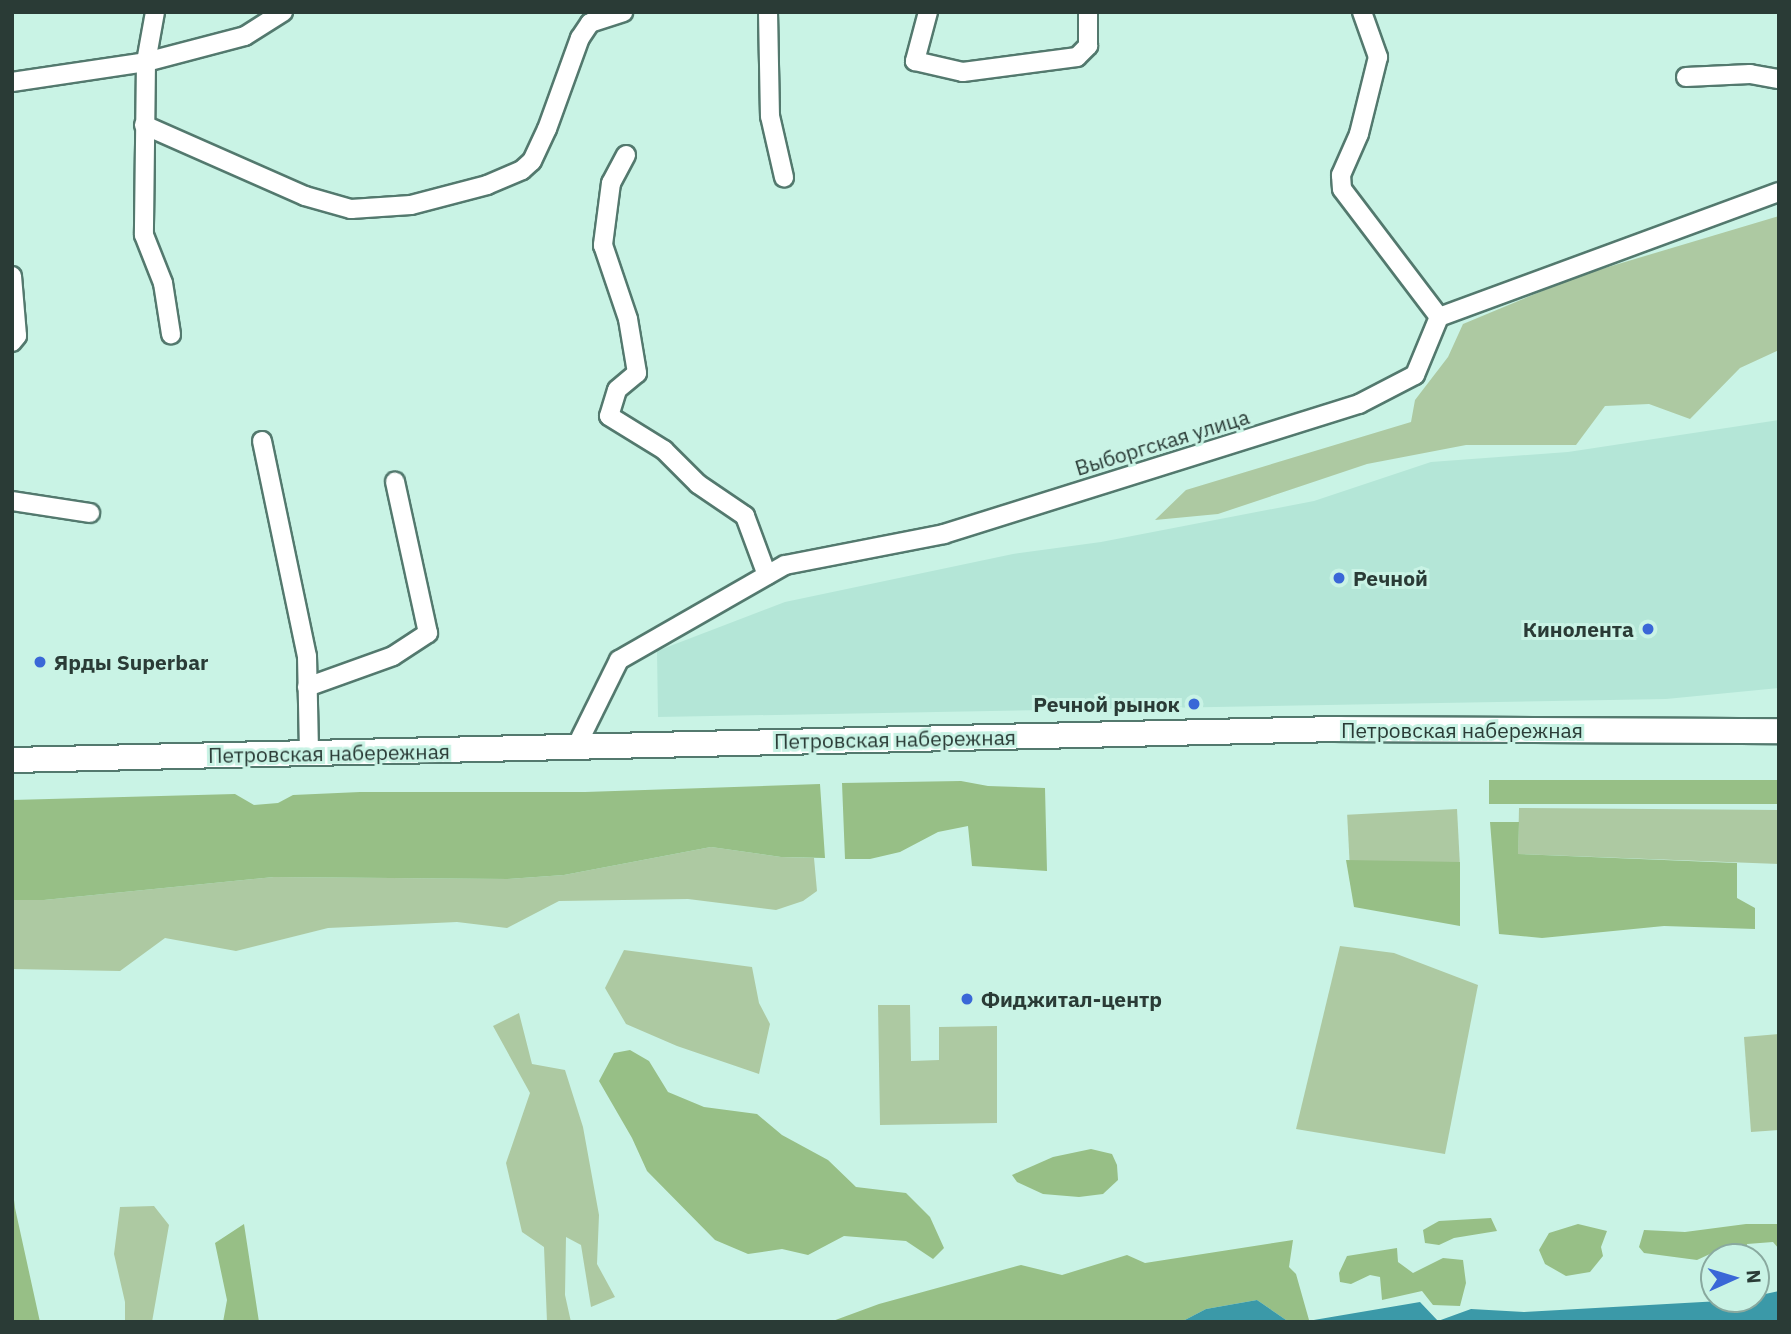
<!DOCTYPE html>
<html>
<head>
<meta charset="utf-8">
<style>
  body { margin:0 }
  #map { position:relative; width:1791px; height:1334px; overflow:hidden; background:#c9f3e5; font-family:"IBM Plex Sans",sans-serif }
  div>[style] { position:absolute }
  .built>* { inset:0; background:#b4e6d7 }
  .green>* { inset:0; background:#adc9a2; transform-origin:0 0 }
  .forest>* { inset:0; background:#97bf86; transform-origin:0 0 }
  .water>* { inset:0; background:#3b99a8 }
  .roads { filter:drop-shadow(2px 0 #53796e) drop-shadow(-2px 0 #53796e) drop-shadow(0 2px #53796e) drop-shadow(0 -2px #53796e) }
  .minor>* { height:18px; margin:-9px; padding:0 9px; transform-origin:9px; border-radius:9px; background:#fff }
  .secondary>* { height:24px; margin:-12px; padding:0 12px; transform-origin:12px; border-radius:12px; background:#fff }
  .dots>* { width:19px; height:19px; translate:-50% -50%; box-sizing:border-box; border:4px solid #c9f3e5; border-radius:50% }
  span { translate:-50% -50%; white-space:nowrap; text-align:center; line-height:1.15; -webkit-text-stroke:6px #c9f3e5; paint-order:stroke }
  .street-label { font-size:21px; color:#2a3b36 }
  .poi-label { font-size:21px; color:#2a3b36; font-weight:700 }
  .left { translate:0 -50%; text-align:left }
  .right { translate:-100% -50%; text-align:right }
  .frame { position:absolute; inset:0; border:14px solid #2a3b36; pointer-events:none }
  .north { position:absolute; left:1700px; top:1243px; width:70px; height:70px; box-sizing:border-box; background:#c9f3e5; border:2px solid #89a99f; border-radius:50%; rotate:86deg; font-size:19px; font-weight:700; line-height:28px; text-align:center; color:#2a3b36 }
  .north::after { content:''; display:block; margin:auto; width:24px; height:32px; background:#3a67d7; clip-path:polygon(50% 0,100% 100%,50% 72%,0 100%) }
</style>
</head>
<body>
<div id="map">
  <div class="built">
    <div style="clip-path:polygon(1779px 420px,1779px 688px,1666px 699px,658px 717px,657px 651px,785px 602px,1013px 554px,1101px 542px,1314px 501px,1431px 462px,1568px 452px)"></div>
  </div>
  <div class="green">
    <div style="clip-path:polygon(1779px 216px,1779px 350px,1740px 368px,1690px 419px,1649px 404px,1605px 406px,1576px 445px,1466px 445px,1367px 464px,1218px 514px,1155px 520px,1186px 490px,1411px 422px,1415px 400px,1448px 357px,1463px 324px,1578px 276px)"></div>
    <div style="clip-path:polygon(1519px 808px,1779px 810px,1779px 864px,1518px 854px)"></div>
    <div style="left:1457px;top:809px;width:53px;height:110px;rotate:87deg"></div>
    <div style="clip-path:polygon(711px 847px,781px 857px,814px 858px,817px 891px,803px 901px,776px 910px,688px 899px,559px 901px,507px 928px,457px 922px,328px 928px,236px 951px,165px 938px,120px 971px,12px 969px,12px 900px,44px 900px,274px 877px,508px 879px,564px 875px)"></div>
    <div style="clip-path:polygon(1340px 946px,1394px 953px,1478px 985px,1445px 1154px,1296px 1129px)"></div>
    <div style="clip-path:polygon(624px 950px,752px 967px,759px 1003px,770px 1024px,759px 1074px,677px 1046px,626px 1024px,605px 988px)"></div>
    <div style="clip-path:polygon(878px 1005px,910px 1005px,911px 1061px,939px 1060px,939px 1027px,997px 1026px,997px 1123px,880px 1125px)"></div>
    <div style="clip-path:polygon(519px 1013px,532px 1064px,565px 1070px,583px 1127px,599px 1215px,597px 1264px,615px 1297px,591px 1307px,581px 1245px,566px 1237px,565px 1295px,571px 1322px,547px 1322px,544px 1247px,522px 1232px,506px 1163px,530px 1093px,493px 1026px)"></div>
    <div style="clip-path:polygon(1779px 1034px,1779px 1130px,1751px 1132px,1744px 1037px)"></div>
    <div style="clip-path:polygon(154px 1206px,169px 1225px,152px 1322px,125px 1322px,125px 1302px,114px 1254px,120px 1207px)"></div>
  </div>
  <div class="forest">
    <div style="left:1489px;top:780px;width:290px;height:24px"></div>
    <div style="clip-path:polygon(961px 781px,988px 786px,1045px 788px,1047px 871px,972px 866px,968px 826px,938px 832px,900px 852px,870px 859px,845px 859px,842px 783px)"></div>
    <div style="clip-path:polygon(820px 784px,825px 858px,781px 857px,711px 847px,564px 875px,508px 879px,274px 877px,44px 900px,12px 900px,12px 800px,235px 794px,254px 805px,278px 803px,293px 795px,360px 792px,585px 792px)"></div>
    <div style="clip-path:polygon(1490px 822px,1519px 822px,1518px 854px,1737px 863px,1737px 898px,1755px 908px,1755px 929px,1664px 926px,1542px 938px,1499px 934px)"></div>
    <div style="clip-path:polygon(1346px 860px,1460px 862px,1460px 926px,1354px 907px)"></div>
    <div style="clip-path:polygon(630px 1050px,649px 1061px,668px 1092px,704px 1107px,757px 1114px,782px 1135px,828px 1160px,856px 1187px,906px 1193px,930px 1217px,944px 1248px,933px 1259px,906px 1241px,844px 1236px,808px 1255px,782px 1249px,748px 1254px,715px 1240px,647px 1171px,632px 1138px,599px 1081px,614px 1053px)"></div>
    <div style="clip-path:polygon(1091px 1149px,1112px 1154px,1117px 1165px,1118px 1180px,1103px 1194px,1079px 1197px,1043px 1194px,1017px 1182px,1012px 1175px,1053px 1157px)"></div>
    <div style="clip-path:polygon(12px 1183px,15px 1208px,40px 1322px,12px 1322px)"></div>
    <div style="clip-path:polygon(1491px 1218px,1497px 1231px,1454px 1238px,1439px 1245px,1425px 1243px,1423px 1230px,1439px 1221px)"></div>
    <div style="clip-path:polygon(244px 1224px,259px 1322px,223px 1322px,227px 1300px,215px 1243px)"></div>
    <div style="clip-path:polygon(1578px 1224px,1607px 1231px,1601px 1247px,1603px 1256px,1590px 1272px,1566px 1276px,1545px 1264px,1539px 1250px,1549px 1233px)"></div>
    <div style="clip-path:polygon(1746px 1224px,1779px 1224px,1779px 1249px,1773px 1242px,1747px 1244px,1746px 1257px,1721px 1257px,1729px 1252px,1725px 1247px,1697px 1260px,1644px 1253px,1639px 1247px,1644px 1230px,1685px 1232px)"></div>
    <div style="clip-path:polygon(1293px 1240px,1289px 1267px,1296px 1274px,1309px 1320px,1289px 1322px,1257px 1300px,1206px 1309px,1181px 1322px,830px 1322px,879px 1304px,1021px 1265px,1062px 1275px,1127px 1255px,1145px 1263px)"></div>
    <div style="clip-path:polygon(1397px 1248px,1398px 1262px,1413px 1273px,1443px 1258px,1463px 1260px,1466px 1283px,1460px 1306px,1433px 1305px,1422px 1291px,1382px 1300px,1380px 1277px,1370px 1275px,1351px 1284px,1340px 1282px,1339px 1273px,1347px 1256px)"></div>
  </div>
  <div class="water">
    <div style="clip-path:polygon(1779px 1291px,1779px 1322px,1302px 1322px,1420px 1302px,1438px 1321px,1471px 1309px,1524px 1312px,1756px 1299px,1756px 1296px)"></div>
    <div style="clip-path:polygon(1257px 1300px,1289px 1322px,1181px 1322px,1206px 1309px)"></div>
  </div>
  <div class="roads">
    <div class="minor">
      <div style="left:155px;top:12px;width:51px;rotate:100.2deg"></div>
      <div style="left:146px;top:62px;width:173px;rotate:90.7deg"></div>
      <div style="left:144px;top:235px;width:52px;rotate:68.4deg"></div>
      <div style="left:163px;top:283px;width:52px;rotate:81.1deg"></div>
      <div style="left:768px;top:12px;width:104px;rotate:88.9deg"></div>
      <div style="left:770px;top:116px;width:63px;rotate:77.1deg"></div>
      <div style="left:928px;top:12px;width:51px;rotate:104.9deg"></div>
      <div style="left:915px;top:61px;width:49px;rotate:12.9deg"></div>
      <div style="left:963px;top:72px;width:115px;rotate:-7.5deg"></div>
      <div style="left:1077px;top:57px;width:16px;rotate:-45deg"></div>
      <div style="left:1088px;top:46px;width:34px;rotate:-90deg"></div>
      <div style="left:1362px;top:12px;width:48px;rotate:70.4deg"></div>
      <div style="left:1378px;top:57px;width:79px;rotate:103.9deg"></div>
      <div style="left:1359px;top:134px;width:45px;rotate:113.7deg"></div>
      <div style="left:1341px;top:175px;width:14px;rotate:86deg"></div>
      <div style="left:1342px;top:189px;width:161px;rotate:52.8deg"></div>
      <div style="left:1686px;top:77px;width:64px;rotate:-2.7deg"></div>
      <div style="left:1750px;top:74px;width:29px;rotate:10deg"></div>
      <div style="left:12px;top:82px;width:135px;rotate:-8.5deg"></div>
      <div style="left:146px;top:62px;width:102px;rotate:-14.7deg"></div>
      <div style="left:245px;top:36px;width:45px;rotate:-32.3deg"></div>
      <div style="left:144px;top:125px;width:176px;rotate:23.8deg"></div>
      <div style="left:305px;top:196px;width:48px;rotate:15.8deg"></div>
      <div style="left:351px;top:209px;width:60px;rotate:-3.8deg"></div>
      <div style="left:411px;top:205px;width:79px;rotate:-14.7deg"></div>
      <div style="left:487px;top:185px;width:38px;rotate:-23deg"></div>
      <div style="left:522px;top:170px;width:13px;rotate:-42deg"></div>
      <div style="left:532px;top:161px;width:35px;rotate:-65deg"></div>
      <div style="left:547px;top:129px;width:97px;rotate:-70.1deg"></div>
      <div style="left:580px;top:38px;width:18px;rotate:-56deg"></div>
      <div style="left:590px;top:23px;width:35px;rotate:-18deg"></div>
      <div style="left:626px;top:155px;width:32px;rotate:118deg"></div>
      <div style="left:611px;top:183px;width:63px;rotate:97.4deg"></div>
      <div style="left:603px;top:245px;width:78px;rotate:71.3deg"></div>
      <div style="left:628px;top:319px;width:55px;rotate:80.5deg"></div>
      <div style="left:637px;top:373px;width:26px;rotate:140deg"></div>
      <div style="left:617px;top:390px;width:27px;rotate:107deg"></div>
      <div style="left:609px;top:416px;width:65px;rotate:31.7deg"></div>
      <div style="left:664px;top:450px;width:48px;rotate:45deg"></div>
      <div style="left:698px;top:484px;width:57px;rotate:34.2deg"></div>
      <div style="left:745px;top:516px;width:63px;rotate:69.6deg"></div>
      <div style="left:12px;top:276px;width:60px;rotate:85.2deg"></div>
      <div style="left:17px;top:336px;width:8px;rotate:130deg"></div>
      <div style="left:262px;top:441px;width:220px;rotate:78.2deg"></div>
      <div style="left:307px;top:656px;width:97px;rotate:88.8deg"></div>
      <div style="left:12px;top:501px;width:79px;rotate:8.7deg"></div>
      <div style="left:307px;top:687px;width:91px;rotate:-19.8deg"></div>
      <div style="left:393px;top:656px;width:42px;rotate:-33.3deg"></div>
      <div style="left:428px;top:633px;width:155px;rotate:-102.3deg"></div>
      <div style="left:576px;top:747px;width:97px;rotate:-63.7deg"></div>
      <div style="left:619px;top:660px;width:191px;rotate:-29.8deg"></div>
      <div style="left:785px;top:565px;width:162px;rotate:-11deg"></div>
      <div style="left:944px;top:534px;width:435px;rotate:-17.4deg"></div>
      <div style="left:1359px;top:404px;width:63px;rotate:-27.4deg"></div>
      <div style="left:1415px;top:375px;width:63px;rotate:-67.5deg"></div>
      <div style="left:1439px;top:317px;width:362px;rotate:-20.2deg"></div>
    </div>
    <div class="secondary">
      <div style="left:12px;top:760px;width:1328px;rotate:-1.34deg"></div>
      <div style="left:1340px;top:729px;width:439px;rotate:0.3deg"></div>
    </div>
  </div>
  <div class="dots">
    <div style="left:1339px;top:578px;background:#3a67d7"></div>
    <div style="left:1648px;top:629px;background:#3a67d7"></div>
    <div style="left:40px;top:662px;background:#3a67d7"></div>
    <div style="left:1194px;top:704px;background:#3a67d7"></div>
    <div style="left:967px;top:999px;background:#3a67d7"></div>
  </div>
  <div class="street-label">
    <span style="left:1162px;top:442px;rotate:-17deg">Выборгская улица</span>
    <span style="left:1462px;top:730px">Петровская набережная</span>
    <span style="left:895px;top:739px;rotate:-1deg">Петровская набережная</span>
    <span style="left:329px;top:753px;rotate:-1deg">Петровская набережная</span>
  </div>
  <div class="poi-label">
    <span class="left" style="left:1353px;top:578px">Речной</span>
    <span class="right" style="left:1634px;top:629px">Кинолента</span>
    <span class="left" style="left:54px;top:662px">Ярды Superbar</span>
    <span class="right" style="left:1180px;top:704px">Речной рынок</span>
    <span class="left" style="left:981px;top:999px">Фиджитал-центр</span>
  </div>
  <div class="frame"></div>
  <div class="north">N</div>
</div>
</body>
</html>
